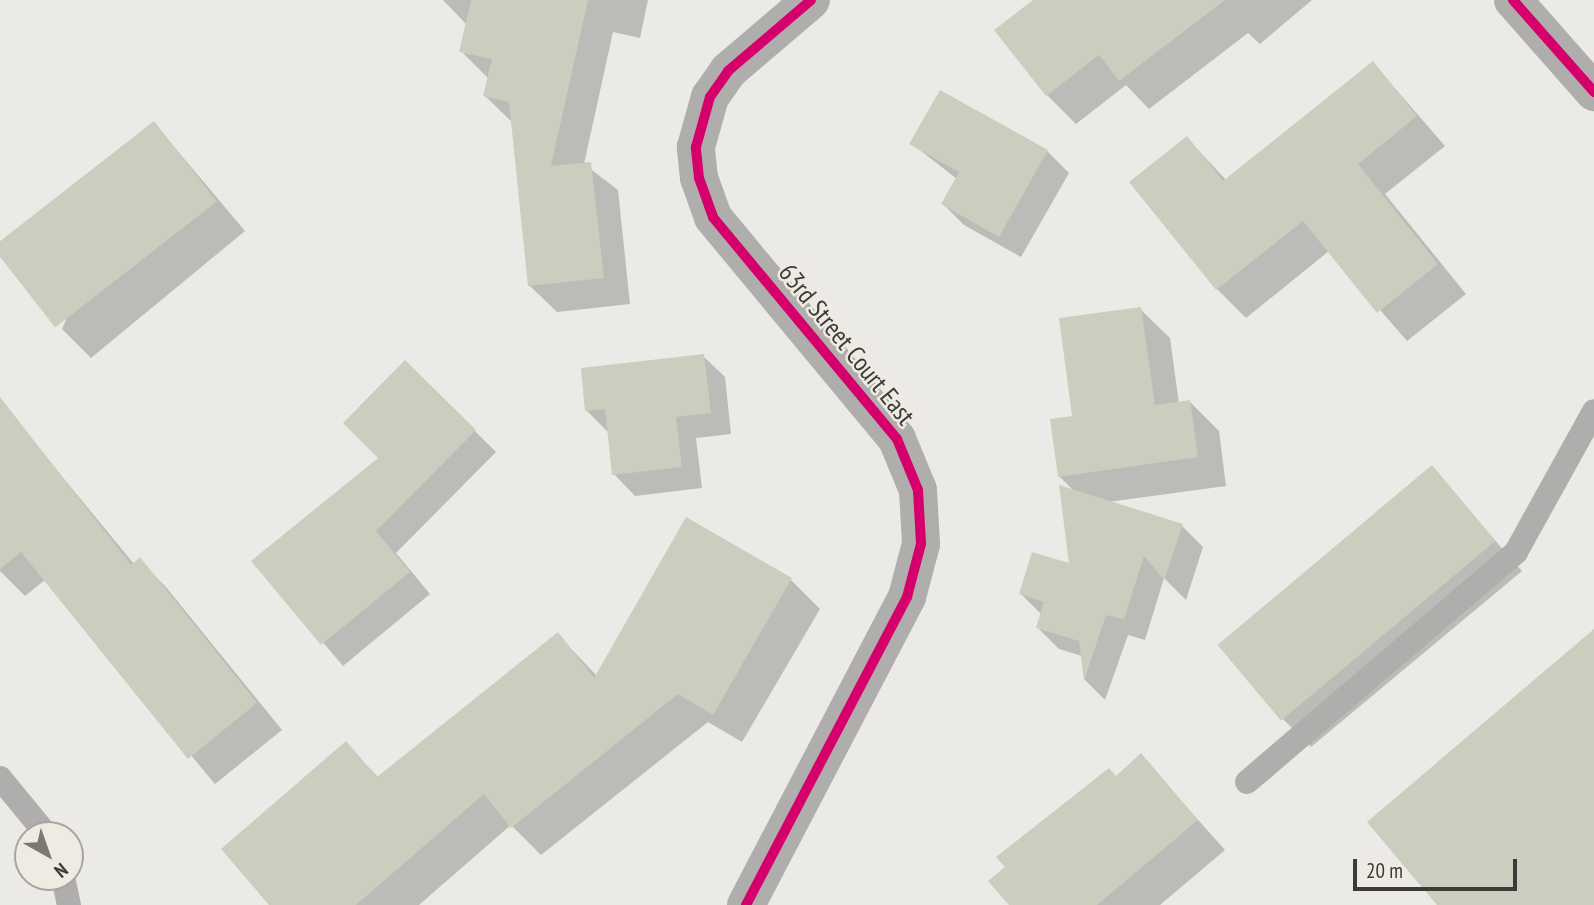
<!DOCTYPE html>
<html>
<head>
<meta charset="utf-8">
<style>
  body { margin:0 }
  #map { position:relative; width:1594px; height:905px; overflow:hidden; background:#eceae6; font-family:"PT Sans Narrow",sans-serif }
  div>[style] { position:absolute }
  .shadow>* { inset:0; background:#0003 }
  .building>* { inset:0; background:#cbcdbe; transform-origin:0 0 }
  .service>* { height:24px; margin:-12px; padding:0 12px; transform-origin:12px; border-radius:12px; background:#b0aead }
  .minor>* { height:38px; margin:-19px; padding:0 19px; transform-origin:19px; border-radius:19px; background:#b0aead }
  .tertiary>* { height:38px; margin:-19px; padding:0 19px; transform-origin:19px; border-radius:19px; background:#b0aead }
  .cycleway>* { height:10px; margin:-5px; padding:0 5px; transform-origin:5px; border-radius:5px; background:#d6006c }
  span { translate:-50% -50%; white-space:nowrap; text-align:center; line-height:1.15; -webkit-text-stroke:5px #efebe3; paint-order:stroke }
  .street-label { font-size:26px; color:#3c3b38 }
  .north { position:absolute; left:14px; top:821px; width:70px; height:70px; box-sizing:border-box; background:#efebe3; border:2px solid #a7a59f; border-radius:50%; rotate:140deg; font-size:19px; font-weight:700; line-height:28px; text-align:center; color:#3c3b38 }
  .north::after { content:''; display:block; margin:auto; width:24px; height:32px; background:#7a7875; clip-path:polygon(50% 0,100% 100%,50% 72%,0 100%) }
  .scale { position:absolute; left:1353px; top:859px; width:164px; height:32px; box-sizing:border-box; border:4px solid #3c3b38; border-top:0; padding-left:9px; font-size:21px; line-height:24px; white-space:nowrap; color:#3c3b38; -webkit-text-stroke:5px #efebe3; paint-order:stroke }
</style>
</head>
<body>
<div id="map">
  <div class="shadow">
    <div style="clip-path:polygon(443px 0,648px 0,640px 38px,613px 32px,584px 164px,618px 190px,630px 304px,557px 312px,530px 286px,512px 122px,485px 96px,488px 78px,461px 51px,467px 25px)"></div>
    <div style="clip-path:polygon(1036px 0,1312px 0,1260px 44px,1248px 33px,1149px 109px,1126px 85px,1076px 124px,1047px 95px)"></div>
    <div style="clip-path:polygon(1373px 63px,1445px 146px,1385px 194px,1466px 294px,1407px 341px,1329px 251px,1246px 318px,1217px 289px,1187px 138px,1226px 180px)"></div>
    <div style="clip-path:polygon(941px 92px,1047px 151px,1069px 173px,1021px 257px,964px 225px,943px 204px,957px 179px,912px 144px)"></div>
    <div style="clip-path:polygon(154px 123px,245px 231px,91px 358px,62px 329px)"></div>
    <div style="clip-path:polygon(1140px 309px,1170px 338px,1179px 404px,1190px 402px,1219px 431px,1226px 486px,1108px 502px,1182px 526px,1203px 547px,1186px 600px,1164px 578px,1145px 640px,1128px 635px,1105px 700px,1085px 680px,1082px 656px,1059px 649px,1038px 628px,1042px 615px,1021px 594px,1071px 566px,1075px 492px,1059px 476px,1074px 417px)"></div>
    <div style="clip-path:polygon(703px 356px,725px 377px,731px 434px,696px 438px,702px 488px,635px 496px,614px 474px,609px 433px,587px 411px)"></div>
    <div style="clip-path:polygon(405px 362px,496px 452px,396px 553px,430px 594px,343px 666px,254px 561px,381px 458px)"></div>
    <div style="clip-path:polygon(19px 424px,134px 564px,139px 560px,165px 586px,282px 730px,215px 784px,45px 580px,25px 596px,0 571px,0 439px)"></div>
    <div style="clip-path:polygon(1431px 468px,1522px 571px,1311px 747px,1283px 719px)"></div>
    <div style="clip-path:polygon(687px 520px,791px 580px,820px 609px,742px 742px,708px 722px,541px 855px,511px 825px,419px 905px,272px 905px,346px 744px,379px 778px,558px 635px,597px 676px)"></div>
    <div style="clip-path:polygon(1141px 756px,1225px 850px,1160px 905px,1011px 905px)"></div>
  </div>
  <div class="building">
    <div style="clip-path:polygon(471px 0,588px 0,551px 166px,591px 162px,604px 278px,528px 286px,509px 102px,483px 96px,492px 59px,459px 52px)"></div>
    <div style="clip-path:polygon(1033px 0,1225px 0,1119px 81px,1099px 55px,1046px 96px,994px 30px)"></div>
    <div style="clip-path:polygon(1373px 61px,1417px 116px,1358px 164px,1438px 264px,1377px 313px,1303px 221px,1216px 290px,1129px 182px,1187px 136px,1223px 181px)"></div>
    <div style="clip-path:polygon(940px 90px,1048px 150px,999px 237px,941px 204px,959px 172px,909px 144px)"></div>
    <div style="left:154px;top:121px;width:102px;height:205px;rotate:52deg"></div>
    <div style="clip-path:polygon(1141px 307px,1155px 405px,1190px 400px,1198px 457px,1058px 477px,1050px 419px,1072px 416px,1059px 318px)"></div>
    <div style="clip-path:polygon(704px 354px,711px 413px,676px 417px,682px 467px,612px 475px,605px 409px,585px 411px,581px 368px)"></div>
    <div style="clip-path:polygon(405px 360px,476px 430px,376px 531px,410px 572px,321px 645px,251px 561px,378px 458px,343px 423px)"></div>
    <div style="clip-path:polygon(0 397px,131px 565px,140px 557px,257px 703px,188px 759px,21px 552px,0 569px)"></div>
    <div style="left:1432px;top:465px;width:99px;height:280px;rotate:50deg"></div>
    <div style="clip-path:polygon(1059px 485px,1183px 524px,1164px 580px,1144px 556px,1124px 619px,1106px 615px,1084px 681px,1079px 641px,1036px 628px,1044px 602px,1019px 594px,1032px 552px,1069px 563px)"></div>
    <div style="clip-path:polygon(686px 517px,792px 578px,713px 715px,678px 694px,511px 828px,484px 794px,356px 905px,269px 905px,221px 849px,346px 741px,377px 777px,558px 632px,594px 678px)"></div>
    <div style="clip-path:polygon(1594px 629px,1594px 905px,1437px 905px,1367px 822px)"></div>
    <div style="clip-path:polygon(1141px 753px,1198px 820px,1097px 905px,1009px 905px,988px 881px,1005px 867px,996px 857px,1109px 768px,1116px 776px)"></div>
  </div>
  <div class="service">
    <div style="left:0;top:778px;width:74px;rotate:50.5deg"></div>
    <div style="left:1247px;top:782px;width:354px;rotate:-40.5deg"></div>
    <div style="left:1516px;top:552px;width:161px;rotate:-61deg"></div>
    <div style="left:63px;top:877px;width:29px;rotate:78deg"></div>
  </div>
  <div class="minor">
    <div style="left:746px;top:905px;width:348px;rotate:-62.4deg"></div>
    <div style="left:907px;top:597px;width:55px;rotate:-75.2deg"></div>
    <div style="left:921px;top:544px;width:54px;rotate:-93.2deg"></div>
    <div style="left:918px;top:490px;width:55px;rotate:-112.4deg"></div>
    <div style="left:897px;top:439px;width:288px;rotate:-129.7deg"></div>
    <div style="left:713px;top:217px;width:41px;rotate:-109.7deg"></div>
    <div style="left:699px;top:178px;width:31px;rotate:-96deg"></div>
    <div style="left:696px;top:147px;width:52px;rotate:-74.4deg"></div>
    <div style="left:710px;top:97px;width:32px;rotate:-55deg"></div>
    <div style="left:728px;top:71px;width:109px;rotate:-40.5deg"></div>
  </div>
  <div class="tertiary">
    <div style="left:1513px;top:0;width:123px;rotate:48.6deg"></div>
  </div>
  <div class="cycleway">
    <div style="left:1513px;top:0;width:123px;rotate:48.6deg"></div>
    <div style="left:746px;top:905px;width:348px;rotate:-62.4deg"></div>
    <div style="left:907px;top:597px;width:55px;rotate:-75.2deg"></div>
    <div style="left:921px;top:544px;width:54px;rotate:-93.2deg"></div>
    <div style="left:918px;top:490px;width:55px;rotate:-112.4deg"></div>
    <div style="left:897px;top:439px;width:288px;rotate:-129.7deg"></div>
    <div style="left:713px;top:217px;width:41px;rotate:-109.7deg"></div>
    <div style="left:699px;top:178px;width:31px;rotate:-96deg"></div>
    <div style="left:696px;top:147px;width:52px;rotate:-74.4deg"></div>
    <div style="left:710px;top:97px;width:32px;rotate:-55deg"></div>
    <div style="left:728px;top:71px;width:109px;rotate:-40.5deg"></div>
  </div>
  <div class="street-label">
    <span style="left:847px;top:344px;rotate:51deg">63rd Street Court East</span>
  </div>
  <div class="north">N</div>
  <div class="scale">20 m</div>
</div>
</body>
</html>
